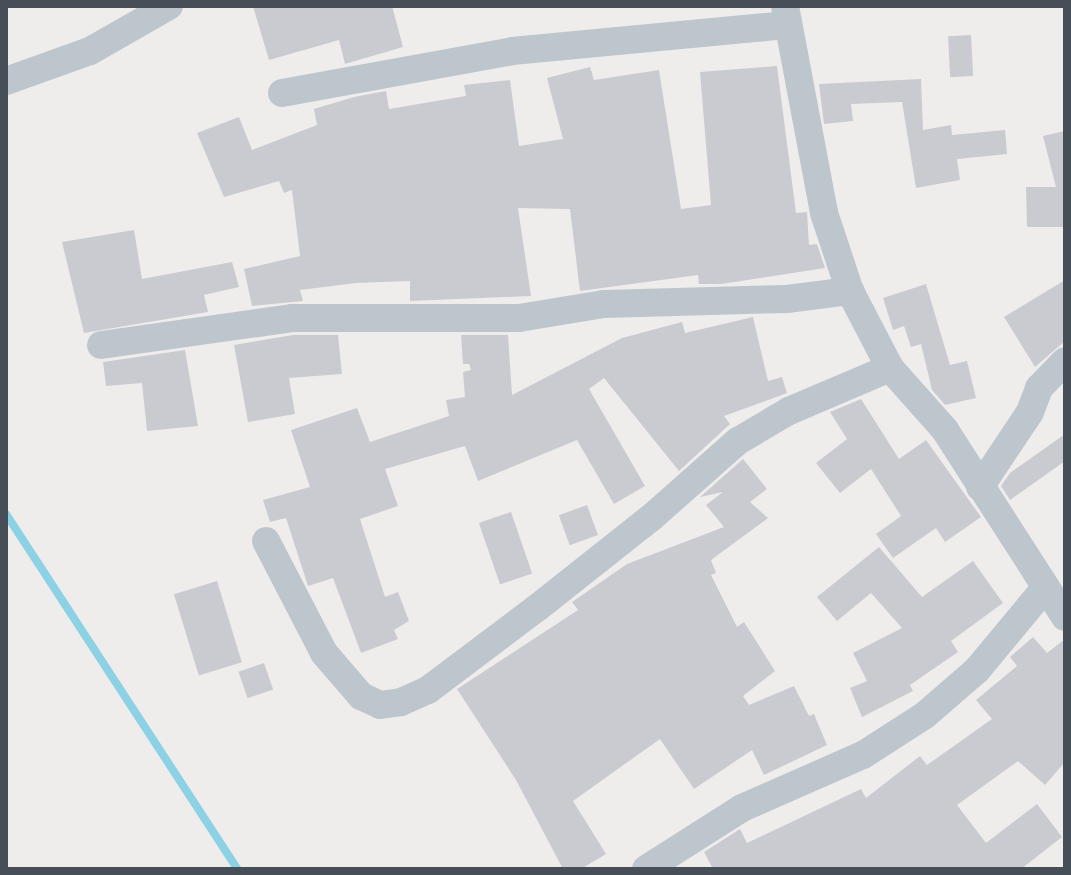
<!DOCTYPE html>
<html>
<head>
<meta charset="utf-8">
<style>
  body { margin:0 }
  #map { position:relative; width:1071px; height:875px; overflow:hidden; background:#efecec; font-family:"DejaVu Sans",sans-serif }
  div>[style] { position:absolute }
  .stream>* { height:8px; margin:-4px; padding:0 4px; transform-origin:4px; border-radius:4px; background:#8dd1e4 }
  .building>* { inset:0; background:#cacbd1; transform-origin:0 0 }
  .minor>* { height:28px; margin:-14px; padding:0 14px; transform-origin:14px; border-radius:14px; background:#bec6cd }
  span { translate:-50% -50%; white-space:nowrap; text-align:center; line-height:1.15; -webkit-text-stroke:8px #fff; paint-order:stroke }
  .frame { position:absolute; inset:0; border:8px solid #464f58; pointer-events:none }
</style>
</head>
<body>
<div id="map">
  <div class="stream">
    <div style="left:6px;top:514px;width:424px;rotate:56.9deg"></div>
  </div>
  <div class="building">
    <div style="clip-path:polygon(253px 6px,392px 6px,403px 47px,345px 64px,339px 40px,269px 60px)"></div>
    <div style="left:971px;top:35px;width:41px;height:23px;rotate:87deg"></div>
    <div style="clip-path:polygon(777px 66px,796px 213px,807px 212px,809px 245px,817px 244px,825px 268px,721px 284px,699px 284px,698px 275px,580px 291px,570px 209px,518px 208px,531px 296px,410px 301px,410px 281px,356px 283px,300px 290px,303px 301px,252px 306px,244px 269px,300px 256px,292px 190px,284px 193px,279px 181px,224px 197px,197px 133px,239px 117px,252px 150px,317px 125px,314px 109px,354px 97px,386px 91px,389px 109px,466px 96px,464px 85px,510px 80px,519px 146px,563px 139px,547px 78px,590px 67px,594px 80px,659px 70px,681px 209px,711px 205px,700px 72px)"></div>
    <div style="clip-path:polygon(921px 79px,923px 130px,951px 125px,952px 135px,1005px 130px,1007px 154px,957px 159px,960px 180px,916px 188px,902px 102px,851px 104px,853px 121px,824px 124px,819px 84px)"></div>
    <div style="clip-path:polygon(1065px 131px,1065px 227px,1027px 227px,1026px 187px,1056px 187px,1043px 136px)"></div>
    <div style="clip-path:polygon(134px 230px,142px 279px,232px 262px,239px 287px,204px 295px,208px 312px,84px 333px,62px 242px)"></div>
    <div style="clip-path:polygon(1065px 280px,1065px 341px,1035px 367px,1004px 317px)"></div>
    <div style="clip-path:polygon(926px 284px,950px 365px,967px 361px,976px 398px,945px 405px,932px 390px,921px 344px,911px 347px,904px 326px,893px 330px,883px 298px)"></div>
    <div style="clip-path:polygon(753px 317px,768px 381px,782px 377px,787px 393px,724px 416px,730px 424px,679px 471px,604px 378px,589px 389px,645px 486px,614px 504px,577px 440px,478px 481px,465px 446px,385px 469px,398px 506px,360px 519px,385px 597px,398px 592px,409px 621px,394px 630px,398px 639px,361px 653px,333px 578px,308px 586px,286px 518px,270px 522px,263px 500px,310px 487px,291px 430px,357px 408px,370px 442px,449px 416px,446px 400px,465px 397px,463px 372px,471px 370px,469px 364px,463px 364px,461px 335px,508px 335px,512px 395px,622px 338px,682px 322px,685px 333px)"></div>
    <div style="clip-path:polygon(293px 335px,338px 335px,342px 374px,289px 378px,295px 414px,248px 422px,234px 345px)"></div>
    <div style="clip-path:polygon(185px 350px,198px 426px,147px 431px,142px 383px,106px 386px,103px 362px)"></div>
    <div style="clip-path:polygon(861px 399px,899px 459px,926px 440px,981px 517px,945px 542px,936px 528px,893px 558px,876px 534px,901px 516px,871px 469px,840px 493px,816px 463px,847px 439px,830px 412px)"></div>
    <div style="clip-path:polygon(1065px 434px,1065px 461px,1010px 500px,1001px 486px,1010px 473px)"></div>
    <div style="clip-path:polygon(743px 459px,767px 489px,750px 502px,768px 518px,711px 560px,716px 573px,711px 575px,737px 627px,744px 622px,775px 671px,743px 696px,749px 705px,794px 686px,809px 716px,814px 714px,827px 745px,764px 775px,752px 750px,694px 789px,660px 739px,573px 801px,606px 854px,581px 869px,563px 869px,516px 780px,457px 689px,578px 610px,572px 602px,627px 564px,724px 527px,706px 505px,723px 492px,700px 497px)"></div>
    <div style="left:587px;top:505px;width:32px;height:30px;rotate:70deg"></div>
    <div style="left:511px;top:512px;width:65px;height:34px;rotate:71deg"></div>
    <div style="clip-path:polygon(879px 547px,922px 597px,973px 561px,1003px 603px,951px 641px,958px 652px,910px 685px,913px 691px,862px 717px,850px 688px,867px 681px,853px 653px,902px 628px,871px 593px,837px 621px,817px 597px)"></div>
    <div style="left:217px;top:581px;width:85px;height:45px;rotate:73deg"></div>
    <div style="clip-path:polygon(1033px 637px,1047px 653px,1065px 639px,1065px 762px,1045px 785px,1018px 761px,957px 805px,986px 843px,1037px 804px,1062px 837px,1021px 869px,713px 869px,704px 852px,740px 829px,747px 843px,861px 789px,866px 798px,920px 756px,927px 765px,992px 719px,976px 700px,1017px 666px,1010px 657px)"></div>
    <div style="left:264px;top:663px;width:28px;height:27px;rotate:71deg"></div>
  </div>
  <div class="minor">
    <div style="left:785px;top:6px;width:211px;rotate:79.3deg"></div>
    <div style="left:824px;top:213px;width:82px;rotate:71.6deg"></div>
    <div style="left:850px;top:291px;width:87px;rotate:62.5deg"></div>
    <div style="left:890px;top:368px;width:83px;rotate:48.4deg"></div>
    <div style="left:945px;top:430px;width:222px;rotate:57.3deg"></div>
    <div style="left:6px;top:81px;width:89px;rotate:-19.7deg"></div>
    <div style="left:90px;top:51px;width:91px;rotate:-29.7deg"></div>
    <div style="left:282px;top:93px;width:234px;rotate:-10.3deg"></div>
    <div style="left:512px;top:51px;width:277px;rotate:-5.4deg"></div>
    <div style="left:101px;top:345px;width:193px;rotate:-8deg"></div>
    <div style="left:292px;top:318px;width:227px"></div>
    <div style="left:519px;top:318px;width:86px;rotate:-9.4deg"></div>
    <div style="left:604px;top:304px;width:183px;rotate:-1.6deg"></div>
    <div style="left:787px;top:299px;width:64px;rotate:-7.2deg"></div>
    <div style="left:980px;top:487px;width:90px;rotate:-56.3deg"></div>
    <div style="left:1030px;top:412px;width:26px;rotate:-69deg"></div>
    <div style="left:1039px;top:388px;width:37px;rotate:-46deg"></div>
    <div style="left:266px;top:541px;width:126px;rotate:62.6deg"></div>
    <div style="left:324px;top:653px;width:57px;rotate:49.3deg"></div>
    <div style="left:361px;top:696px;width:21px;rotate:25deg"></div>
    <div style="left:380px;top:705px;width:21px;rotate:-8deg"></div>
    <div style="left:401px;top:702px;width:30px;rotate:-24deg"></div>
    <div style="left:428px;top:690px;width:136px;rotate:-37deg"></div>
    <div style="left:537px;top:608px;width:147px;rotate:-38.4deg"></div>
    <div style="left:652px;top:517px;width:115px;rotate:-41.5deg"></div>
    <div style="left:738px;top:441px;width:59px;rotate:-30.5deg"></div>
    <div style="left:789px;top:411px;width:110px;rotate:-23.1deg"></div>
    <div style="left:646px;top:869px;width:114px;rotate:-32.4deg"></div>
    <div style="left:742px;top:808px;width:132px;rotate:-23.7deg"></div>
    <div style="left:863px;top:755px;width:74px;rotate:-32.8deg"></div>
    <div style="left:925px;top:715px;width:69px;rotate:-40.9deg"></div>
    <div style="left:977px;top:670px;width:107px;rotate:-50.3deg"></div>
  </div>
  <div class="frame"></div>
</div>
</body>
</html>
